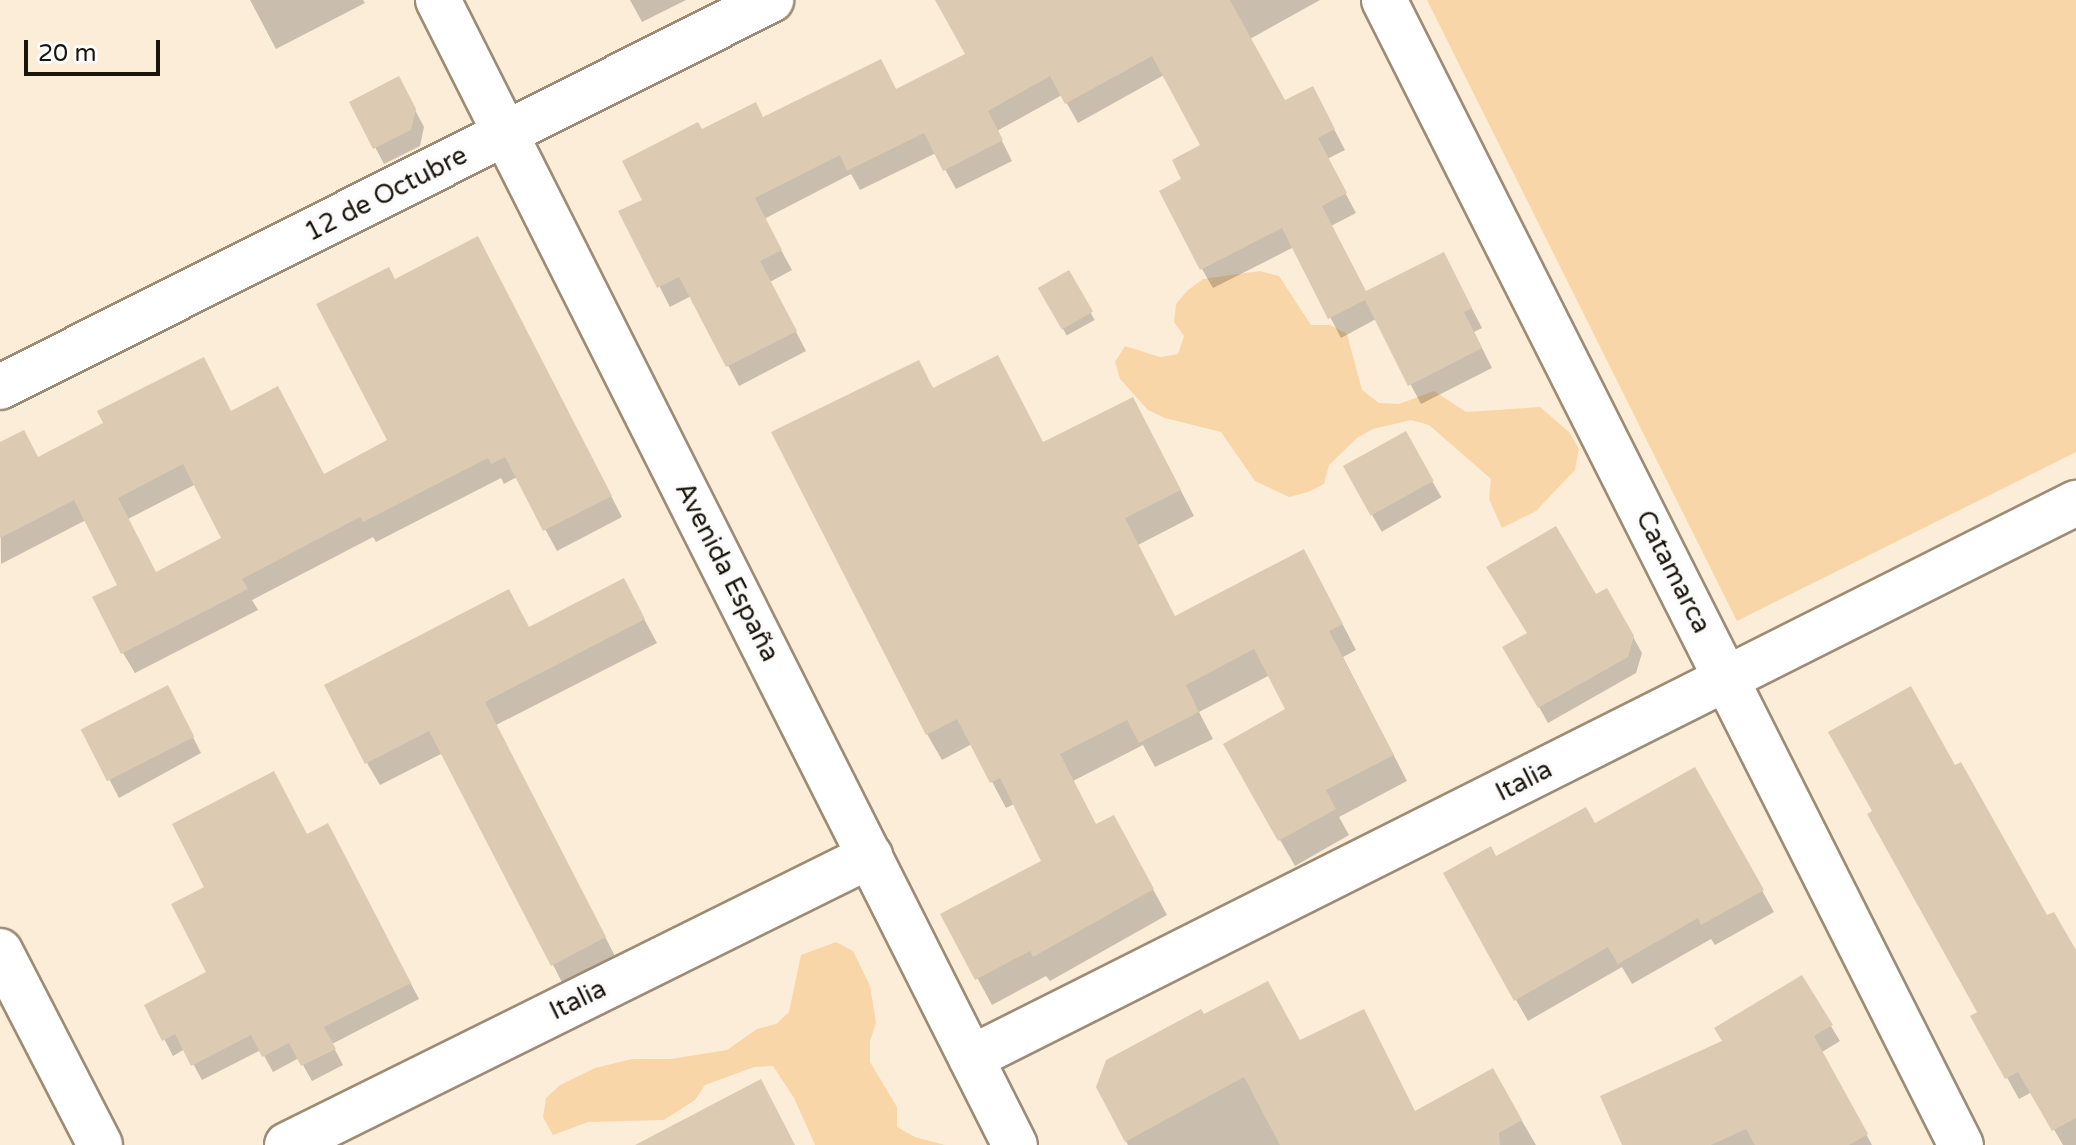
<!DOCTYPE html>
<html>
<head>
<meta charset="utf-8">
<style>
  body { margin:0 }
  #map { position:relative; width:2076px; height:1145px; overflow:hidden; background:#fcedd9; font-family:"Varela Round",sans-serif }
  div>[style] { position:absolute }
  .green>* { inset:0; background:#f9d6a7 }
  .shadow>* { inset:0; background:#0003; transform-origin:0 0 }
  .building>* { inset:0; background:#ddcab2; transform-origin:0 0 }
  .roads { filter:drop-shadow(2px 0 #9d8c75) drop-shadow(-2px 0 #9d8c75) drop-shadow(0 2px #9d8c75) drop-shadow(0 -2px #9d8c75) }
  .minor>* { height:44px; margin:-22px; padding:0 22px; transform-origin:22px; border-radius:22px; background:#fff }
  .tertiary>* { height:44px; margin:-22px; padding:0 22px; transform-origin:22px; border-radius:22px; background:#fff }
  .secondary>* { height:44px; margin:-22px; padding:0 22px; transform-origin:22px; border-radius:22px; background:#fff }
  span { translate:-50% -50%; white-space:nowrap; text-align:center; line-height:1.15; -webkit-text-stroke:8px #fcfcfc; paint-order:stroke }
  .street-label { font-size:26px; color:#1b150c }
  .scale { position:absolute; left:24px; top:40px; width:136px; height:36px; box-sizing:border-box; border:4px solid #1b150c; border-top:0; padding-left:10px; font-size:24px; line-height:28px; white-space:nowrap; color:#1b150c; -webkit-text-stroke:6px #fcfcfc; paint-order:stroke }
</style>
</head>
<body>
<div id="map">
  <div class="green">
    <div style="clip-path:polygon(1427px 0,2076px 0,2076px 452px,1737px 621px)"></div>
    <div style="clip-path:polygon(1260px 271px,1279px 276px,1311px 325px,1330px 325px,1347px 334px,1362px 390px,1379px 403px,1399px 404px,1434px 391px,1466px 412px,1540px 407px,1569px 432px,1579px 449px,1575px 470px,1536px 511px,1502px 528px,1489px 499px,1491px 479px,1429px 425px,1411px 420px,1373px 429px,1357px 438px,1329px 465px,1324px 484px,1308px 492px,1289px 497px,1255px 481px,1221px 432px,1165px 418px,1148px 410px,1120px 379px,1115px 362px,1125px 346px,1160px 357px,1178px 354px,1184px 336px,1174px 322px,1176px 304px,1188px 290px,1203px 279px)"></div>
    <div style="clip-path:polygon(836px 942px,853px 951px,870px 986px,876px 1023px,870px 1041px,870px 1062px,897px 1107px,897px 1127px,915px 1137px,945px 1145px,815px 1145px,794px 1098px,773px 1066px,754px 1067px,705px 1085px,695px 1100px,664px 1120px,588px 1122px,553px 1135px,543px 1117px,546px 1098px,560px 1085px,595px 1068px,632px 1059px,671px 1059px,727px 1050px,757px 1029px,776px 1024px,789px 1012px,801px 955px)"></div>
  </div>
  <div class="shadow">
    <div style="clip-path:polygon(250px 0,363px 0,365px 3px,276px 49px)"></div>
    <div style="clip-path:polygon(630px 0,686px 0,642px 22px)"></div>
    <div style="clip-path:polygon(960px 0,1320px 0,1250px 39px,1285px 102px,1323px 108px,1345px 150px,1327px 159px,1356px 213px,1331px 226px,1366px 293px,1454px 274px,1482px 328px,1474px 332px,1492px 368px,1421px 404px,1376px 319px,1341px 338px,1294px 247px,1213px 288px,1202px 269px,1184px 180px,1202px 146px,1164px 75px,1078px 123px,1062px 95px,997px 131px,1012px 161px,956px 189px,936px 153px,860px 190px,851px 174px,764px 219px,792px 270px,770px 282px,806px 351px,739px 386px,691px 296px,670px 307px,621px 212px,644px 201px,702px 131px,896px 91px,967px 55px)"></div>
    <div style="clip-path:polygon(407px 95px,424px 127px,420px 146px,384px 164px,352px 103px)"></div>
    <div style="clip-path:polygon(evenodd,489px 259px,622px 517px,557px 551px,517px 477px,504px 484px,501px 478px,376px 542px,373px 537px,252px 600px,258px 610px,135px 673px,123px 653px,120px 586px,86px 520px,1px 564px,0 445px,38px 459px,231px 413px,324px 476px,390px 441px,395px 281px,489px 259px,196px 484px,224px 539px,156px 574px,128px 519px,196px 484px)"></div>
    <div style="left:1068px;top:272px;width:55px;height:32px;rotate:61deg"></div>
    <div style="clip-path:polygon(918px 363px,934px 390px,1044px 444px,1147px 425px,1194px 516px,1138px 545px,1175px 618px,1318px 577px,1356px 650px,1343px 657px,1407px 781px,1339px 817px,1349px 835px,1295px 866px,1226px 745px,1287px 710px,1270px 675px,1199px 712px,1213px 739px,1155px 767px,1143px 745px,1073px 781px,1096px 826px,1128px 843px,1167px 915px,1050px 981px,1046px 976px,992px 1005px,943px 915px,1043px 862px,1014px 804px,1006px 808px,972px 744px,942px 760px,927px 734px)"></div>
    <div style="left:1405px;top:434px;width:73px;height:69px;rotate:60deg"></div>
    <div style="clip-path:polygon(1607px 590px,1642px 653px,1636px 673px,1548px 723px,1505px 647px)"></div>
    <div style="clip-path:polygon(636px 604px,657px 643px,496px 725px,617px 960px,565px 988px,443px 753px,380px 785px,367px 763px,529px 629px)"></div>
    <div style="clip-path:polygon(176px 703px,201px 753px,119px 798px,84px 731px)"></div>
    <div style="clip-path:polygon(1955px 767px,2047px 918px,2076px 954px,2076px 1145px,2063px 1145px,2032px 1092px,2019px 1099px,1973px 1017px,1980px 1013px)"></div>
    <div style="clip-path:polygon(1695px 770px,1774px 912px,1715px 945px,1711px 939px,1632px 984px,1622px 967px,1528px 1021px,1516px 1000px,1496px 859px,1594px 826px)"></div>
    <div style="clip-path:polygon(307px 836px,336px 842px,419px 999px,332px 1044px,343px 1065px,312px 1081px,299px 1058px,273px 1072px,261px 1050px,202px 1080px,185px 1049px,173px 1056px,147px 1006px,209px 973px)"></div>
    <div style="clip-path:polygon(1802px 978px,1840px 1041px,1822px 1052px,1872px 1145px,1624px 1145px,1725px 1042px)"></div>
    <div style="clip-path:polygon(1204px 1017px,1299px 1042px,1416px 1113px,1492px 1070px,1536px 1145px,1128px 1145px,1098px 1087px)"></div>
  </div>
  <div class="building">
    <div style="clip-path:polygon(935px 0,1230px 0,1285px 100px,1313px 86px,1335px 129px,1318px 138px,1347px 193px,1322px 206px,1366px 291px,1444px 252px,1472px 308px,1464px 312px,1482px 348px,1408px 386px,1365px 300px,1328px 319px,1282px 228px,1200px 270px,1159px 191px,1181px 179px,1172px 160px,1200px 145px,1152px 56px,1065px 104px,1050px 76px,988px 111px,1003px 140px,943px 171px,924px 133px,847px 171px,840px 155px,755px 198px,782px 250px,760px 261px,797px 331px,726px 367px,679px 277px,657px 288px,618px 211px,642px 200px,622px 161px,698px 122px,702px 129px,756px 102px,763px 117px,881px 59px,896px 89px,965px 54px)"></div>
    <div style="clip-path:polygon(399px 76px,416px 109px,411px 130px,373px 149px,349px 102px)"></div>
    <div style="clip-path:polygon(evenodd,478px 236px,612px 496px,543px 531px,505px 457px,491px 464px,488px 458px,363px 522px,360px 517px,242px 579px,248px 589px,121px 654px,92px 597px,117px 585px,74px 500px,0 538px,0 442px,24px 430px,38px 457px,103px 423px,97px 411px,204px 357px,231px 411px,278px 386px,324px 474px,387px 440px,316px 304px,389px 267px,395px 279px,478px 236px,183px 464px,221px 538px,156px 572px,118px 498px,183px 464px)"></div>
    <div style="left:1069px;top:270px;width:48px;height:36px;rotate:60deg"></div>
    <div style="clip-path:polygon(998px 355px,1043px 442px,1133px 397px,1181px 490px,1125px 518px,1175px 616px,1304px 549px,1343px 624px,1329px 631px,1394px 755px,1326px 790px,1336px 809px,1278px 841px,1223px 744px,1285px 709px,1254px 649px,1186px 685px,1199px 712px,1139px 743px,1127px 720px,1060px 754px,1096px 824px,1114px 815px,1154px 889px,1033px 957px,1030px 951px,975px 980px,940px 914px,1041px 861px,1000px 778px,990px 783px,957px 719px,926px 735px,771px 432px,919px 360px,933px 388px)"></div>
    <div style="left:1406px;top:431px;width:57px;height:72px;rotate:61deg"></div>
    <div style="clip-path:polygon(1556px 526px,1596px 594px,1607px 588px,1634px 636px,1628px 657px,1538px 708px,1502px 647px,1527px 633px,1486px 567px)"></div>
    <div style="clip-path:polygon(624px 578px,645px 619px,485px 702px,606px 937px,551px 966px,429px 731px,365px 764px,324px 685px,509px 589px,529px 627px)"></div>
    <div style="left:168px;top:685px;width:58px;height:98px;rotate:63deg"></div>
    <div style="clip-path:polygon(1911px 686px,1955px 765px,1961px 762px,2047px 915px,2054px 912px,2076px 950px,2076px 1118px,2052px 1131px,2018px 1072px,2005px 1079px,1970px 1016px,1977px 1012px,1867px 814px,1872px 811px,1828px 732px)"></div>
    <div style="clip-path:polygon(1695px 767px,1764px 890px,1701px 925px,1698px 918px,1618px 964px,1608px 947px,1514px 1001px,1443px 873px,1491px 846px,1496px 856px,1586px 807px,1595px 823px)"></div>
    <div style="clip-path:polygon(274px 771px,307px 834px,328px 823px,411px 983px,324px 1027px,336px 1049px,301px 1066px,289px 1043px,262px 1057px,251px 1035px,191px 1066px,175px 1034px,162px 1041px,144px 1005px,206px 972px,171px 904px,204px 887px,172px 824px)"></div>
    <div style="clip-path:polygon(1802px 975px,1833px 1025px,1814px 1036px,1868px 1134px,1849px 1145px,1755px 1145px,1746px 1129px,1711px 1145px,1622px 1145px,1600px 1096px,1722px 1041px,1714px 1028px)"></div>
    <div style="clip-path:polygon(1268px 981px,1300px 1040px,1364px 1009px,1415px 1111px,1493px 1068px,1522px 1120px,1499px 1133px,1500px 1145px,1280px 1145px,1244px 1077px,1125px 1142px,1096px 1087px,1106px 1060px,1201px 1009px,1204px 1014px)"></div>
    <div style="clip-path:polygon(761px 1079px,795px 1145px,635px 1145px)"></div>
  </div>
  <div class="roads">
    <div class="minor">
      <div style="left:1384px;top:0;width:1282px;rotate:63.26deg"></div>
      <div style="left:0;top:387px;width:863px;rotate:-26.65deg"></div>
      <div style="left:0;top:951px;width:218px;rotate:62.7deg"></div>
      <div style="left:971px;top:1058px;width:1237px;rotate:-26.67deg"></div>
    </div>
    <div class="tertiary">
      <div style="left:287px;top:1145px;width:651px;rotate:-26.37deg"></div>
    </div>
    <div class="secondary">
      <div style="left:438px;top:0;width:1282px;rotate:63.26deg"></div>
    </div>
  </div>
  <div class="street-label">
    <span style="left:386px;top:194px;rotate:-27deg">12 de Octubre</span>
    <span style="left:727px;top:572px;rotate:63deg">Avenida España</span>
    <span style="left:1673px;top:572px;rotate:63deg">Catamarca</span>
    <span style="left:1524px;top:781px;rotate:-27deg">Italia</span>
    <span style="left:578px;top:1000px;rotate:-26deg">Italia</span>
  </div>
  <div class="scale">20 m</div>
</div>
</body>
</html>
